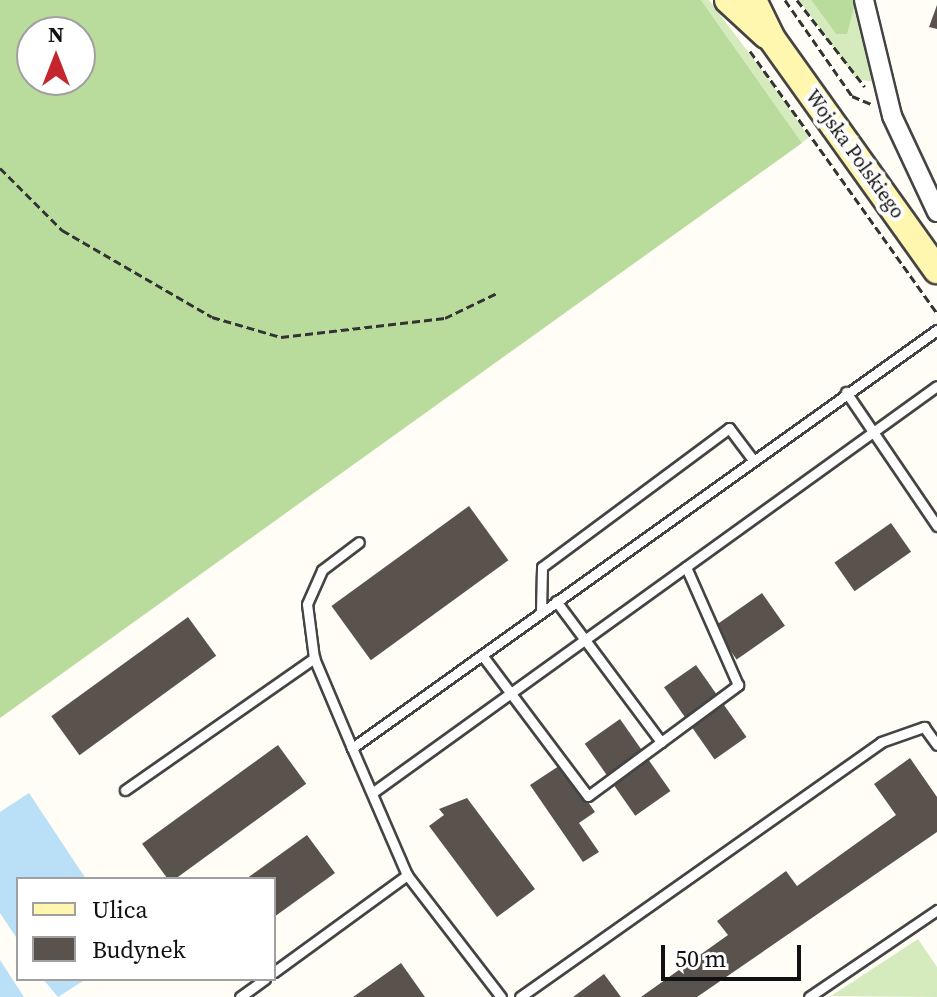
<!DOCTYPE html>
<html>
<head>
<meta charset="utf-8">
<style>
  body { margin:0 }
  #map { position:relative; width:937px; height:997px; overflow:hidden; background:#fffdf5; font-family:"Source Serif 4",serif }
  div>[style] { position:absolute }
  .green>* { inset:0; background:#d5ebbd }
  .forest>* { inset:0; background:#b9dc9c }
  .water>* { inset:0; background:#b9e0f7 }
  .building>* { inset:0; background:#5a524d; transform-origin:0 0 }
  .path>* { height:3px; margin-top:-1.5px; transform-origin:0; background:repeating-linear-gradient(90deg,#333 0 8px,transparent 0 12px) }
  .roads { filter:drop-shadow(2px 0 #444) drop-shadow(-2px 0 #444) drop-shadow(0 2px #444) drop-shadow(0 -2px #444) }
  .service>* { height:9px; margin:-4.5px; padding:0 4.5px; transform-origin:4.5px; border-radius:4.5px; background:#fff }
  .minor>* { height:18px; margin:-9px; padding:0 9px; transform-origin:9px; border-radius:9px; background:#fff }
  .secondary>* { height:26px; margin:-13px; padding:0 13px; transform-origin:13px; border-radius:13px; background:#fff6b0 }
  span { translate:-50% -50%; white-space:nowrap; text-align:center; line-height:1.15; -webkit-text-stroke:8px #fff; paint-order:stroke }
  .street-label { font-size:20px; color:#111 }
  .legend { position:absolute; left:16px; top:877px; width:260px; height:104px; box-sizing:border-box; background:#fff; border:2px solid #a0a0a0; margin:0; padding:10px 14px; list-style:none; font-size:24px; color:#111 }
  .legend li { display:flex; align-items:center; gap:16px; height:40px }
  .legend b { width:40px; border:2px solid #a0a0a0 }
  .north { position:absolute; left:16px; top:16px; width:80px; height:80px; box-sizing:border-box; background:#fff; border:2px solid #a0a0a0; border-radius:50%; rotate:0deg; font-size:22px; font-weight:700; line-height:32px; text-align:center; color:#111 }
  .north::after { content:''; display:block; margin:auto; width:28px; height:36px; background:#c4262e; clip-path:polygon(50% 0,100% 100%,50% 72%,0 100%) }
  .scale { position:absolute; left:661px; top:945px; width:140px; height:36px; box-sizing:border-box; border:4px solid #111; border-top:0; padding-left:10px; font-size:24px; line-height:28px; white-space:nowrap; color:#111; -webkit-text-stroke:6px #fff; paint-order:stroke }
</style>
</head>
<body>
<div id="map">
  <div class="green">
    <div style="clip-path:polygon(701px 0,709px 0,767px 77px,809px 137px,802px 143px)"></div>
    <div style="clip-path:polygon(799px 0,811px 0,836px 34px,858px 3px,874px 82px,856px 79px)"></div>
    <div style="clip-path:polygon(918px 939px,937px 967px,937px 997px,831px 996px)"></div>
  </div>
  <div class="forest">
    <div style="clip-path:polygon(evenodd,0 0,701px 0,802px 143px,0 718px,0 0,32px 32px,80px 32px,80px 80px,32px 80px,32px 32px)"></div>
    <div style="clip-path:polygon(811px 0,856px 0,847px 34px,836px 34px)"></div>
  </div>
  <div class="water">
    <div style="clip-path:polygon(29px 793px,86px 879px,18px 879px,18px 940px,0 913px,0 812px)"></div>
    <div style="clip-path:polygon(0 960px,24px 997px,0 997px)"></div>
    <div style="clip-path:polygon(43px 979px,86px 979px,58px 997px)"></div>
  </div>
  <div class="building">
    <div style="clip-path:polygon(937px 5px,937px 29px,929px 27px)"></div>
    <div style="left:469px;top:506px;width:67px;height:170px;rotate:54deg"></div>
    <div style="left:891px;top:523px;width:35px;height:69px;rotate:55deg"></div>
    <div style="left:762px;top:593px;width:40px;height:59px;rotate:55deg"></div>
    <div style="left:188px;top:617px;width:48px;height:169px;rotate:54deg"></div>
    <div style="left:696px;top:665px;width:88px;height:39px;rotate:55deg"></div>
    <div style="left:620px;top:719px;width:88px;height:43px;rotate:55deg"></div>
    <div style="left:278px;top:745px;width:48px;height:168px;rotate:54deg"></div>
    <div style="clip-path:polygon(910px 758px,937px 797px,937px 832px,697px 997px,641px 997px,728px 935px,717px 921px,786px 871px,797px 886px,896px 815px,874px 784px)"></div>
    <div style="clip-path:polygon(562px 764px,595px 812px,579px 823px,599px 852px,583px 862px,530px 785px)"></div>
    <div style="clip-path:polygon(467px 798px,535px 889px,497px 917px,429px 826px,444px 815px,439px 809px)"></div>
    <div style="clip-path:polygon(307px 835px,335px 873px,274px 917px,274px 879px,246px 879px)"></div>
    <div style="clip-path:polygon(401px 963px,425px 997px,353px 997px)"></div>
    <div style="clip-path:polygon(604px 974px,621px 997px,573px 997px)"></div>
  </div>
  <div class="path">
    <div style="left:785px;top:0;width:117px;rotate:55.1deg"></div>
    <div style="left:852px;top:96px;width:23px;rotate:23deg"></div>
    <div style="left:797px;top:0;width:110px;rotate:52deg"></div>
    <div style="left:750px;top:51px;width:322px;rotate:54.5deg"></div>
    <div style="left:0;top:168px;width:88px;rotate:45deg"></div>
    <div style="left:62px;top:230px;width:173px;rotate:30.1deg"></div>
    <div style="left:212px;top:317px;width:72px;rotate:16.2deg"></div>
    <div style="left:281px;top:337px;width:165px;rotate:-6.6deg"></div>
    <div style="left:445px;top:318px;width:58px;rotate:-25.7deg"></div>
  </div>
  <div class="roads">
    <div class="service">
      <div style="left:846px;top:392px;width:162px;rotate:55.8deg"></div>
      <div style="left:556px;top:601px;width:176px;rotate:53.3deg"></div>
      <div style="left:541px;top:612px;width:45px;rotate:-88.7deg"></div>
      <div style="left:542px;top:567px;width:233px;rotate:-36.6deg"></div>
      <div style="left:729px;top:428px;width:40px;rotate:53deg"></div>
      <div style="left:482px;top:655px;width:176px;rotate:53.1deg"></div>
      <div style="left:588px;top:796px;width:187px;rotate:-36.5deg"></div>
      <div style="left:738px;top:685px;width:129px;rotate:-113.8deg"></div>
      <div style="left:352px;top:748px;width:98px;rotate:-112.9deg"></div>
      <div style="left:314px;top:658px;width:54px;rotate:-97.4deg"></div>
      <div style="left:307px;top:604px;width:37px;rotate:-66deg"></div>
      <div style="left:322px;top:570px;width:46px;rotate:-37.1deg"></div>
      <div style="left:125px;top:790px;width:231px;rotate:-34.9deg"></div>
      <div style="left:372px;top:793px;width:696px;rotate:-35.77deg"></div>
      <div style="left:274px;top:972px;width:165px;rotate:-36.1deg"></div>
      <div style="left:240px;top:997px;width:31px;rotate:-36deg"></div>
      <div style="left:501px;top:997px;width:154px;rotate:-127.6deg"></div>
      <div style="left:407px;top:875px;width:138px;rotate:-113.4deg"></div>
      <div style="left:352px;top:748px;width:719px;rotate:-35.55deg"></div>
      <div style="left:520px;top:997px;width:442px;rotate:-35.2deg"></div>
      <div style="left:881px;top:742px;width:46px;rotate:-19.2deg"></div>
      <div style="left:924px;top:727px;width:22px;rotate:54deg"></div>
      <div style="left:809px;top:997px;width:155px;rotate:-34.2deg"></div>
    </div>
    <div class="minor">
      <div style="left:864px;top:0;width:119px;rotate:76.4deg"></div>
      <div style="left:892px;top:116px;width:106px;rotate:64.9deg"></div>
    </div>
    <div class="secondary">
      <div style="left:728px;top:0;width:52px;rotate:42.6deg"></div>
      <div style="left:753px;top:0;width:43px;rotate:64deg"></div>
      <div style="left:772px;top:39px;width:284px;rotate:54.5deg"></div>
    </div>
  </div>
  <div class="street-label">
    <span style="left:855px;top:154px;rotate:54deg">Wojska Polskiego</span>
  </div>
  <ul class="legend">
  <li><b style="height:10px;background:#fff6b0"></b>Ulica</li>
  <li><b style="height:22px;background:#5a524d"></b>Budynek</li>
  </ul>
  <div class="north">N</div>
  <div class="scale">50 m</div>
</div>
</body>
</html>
